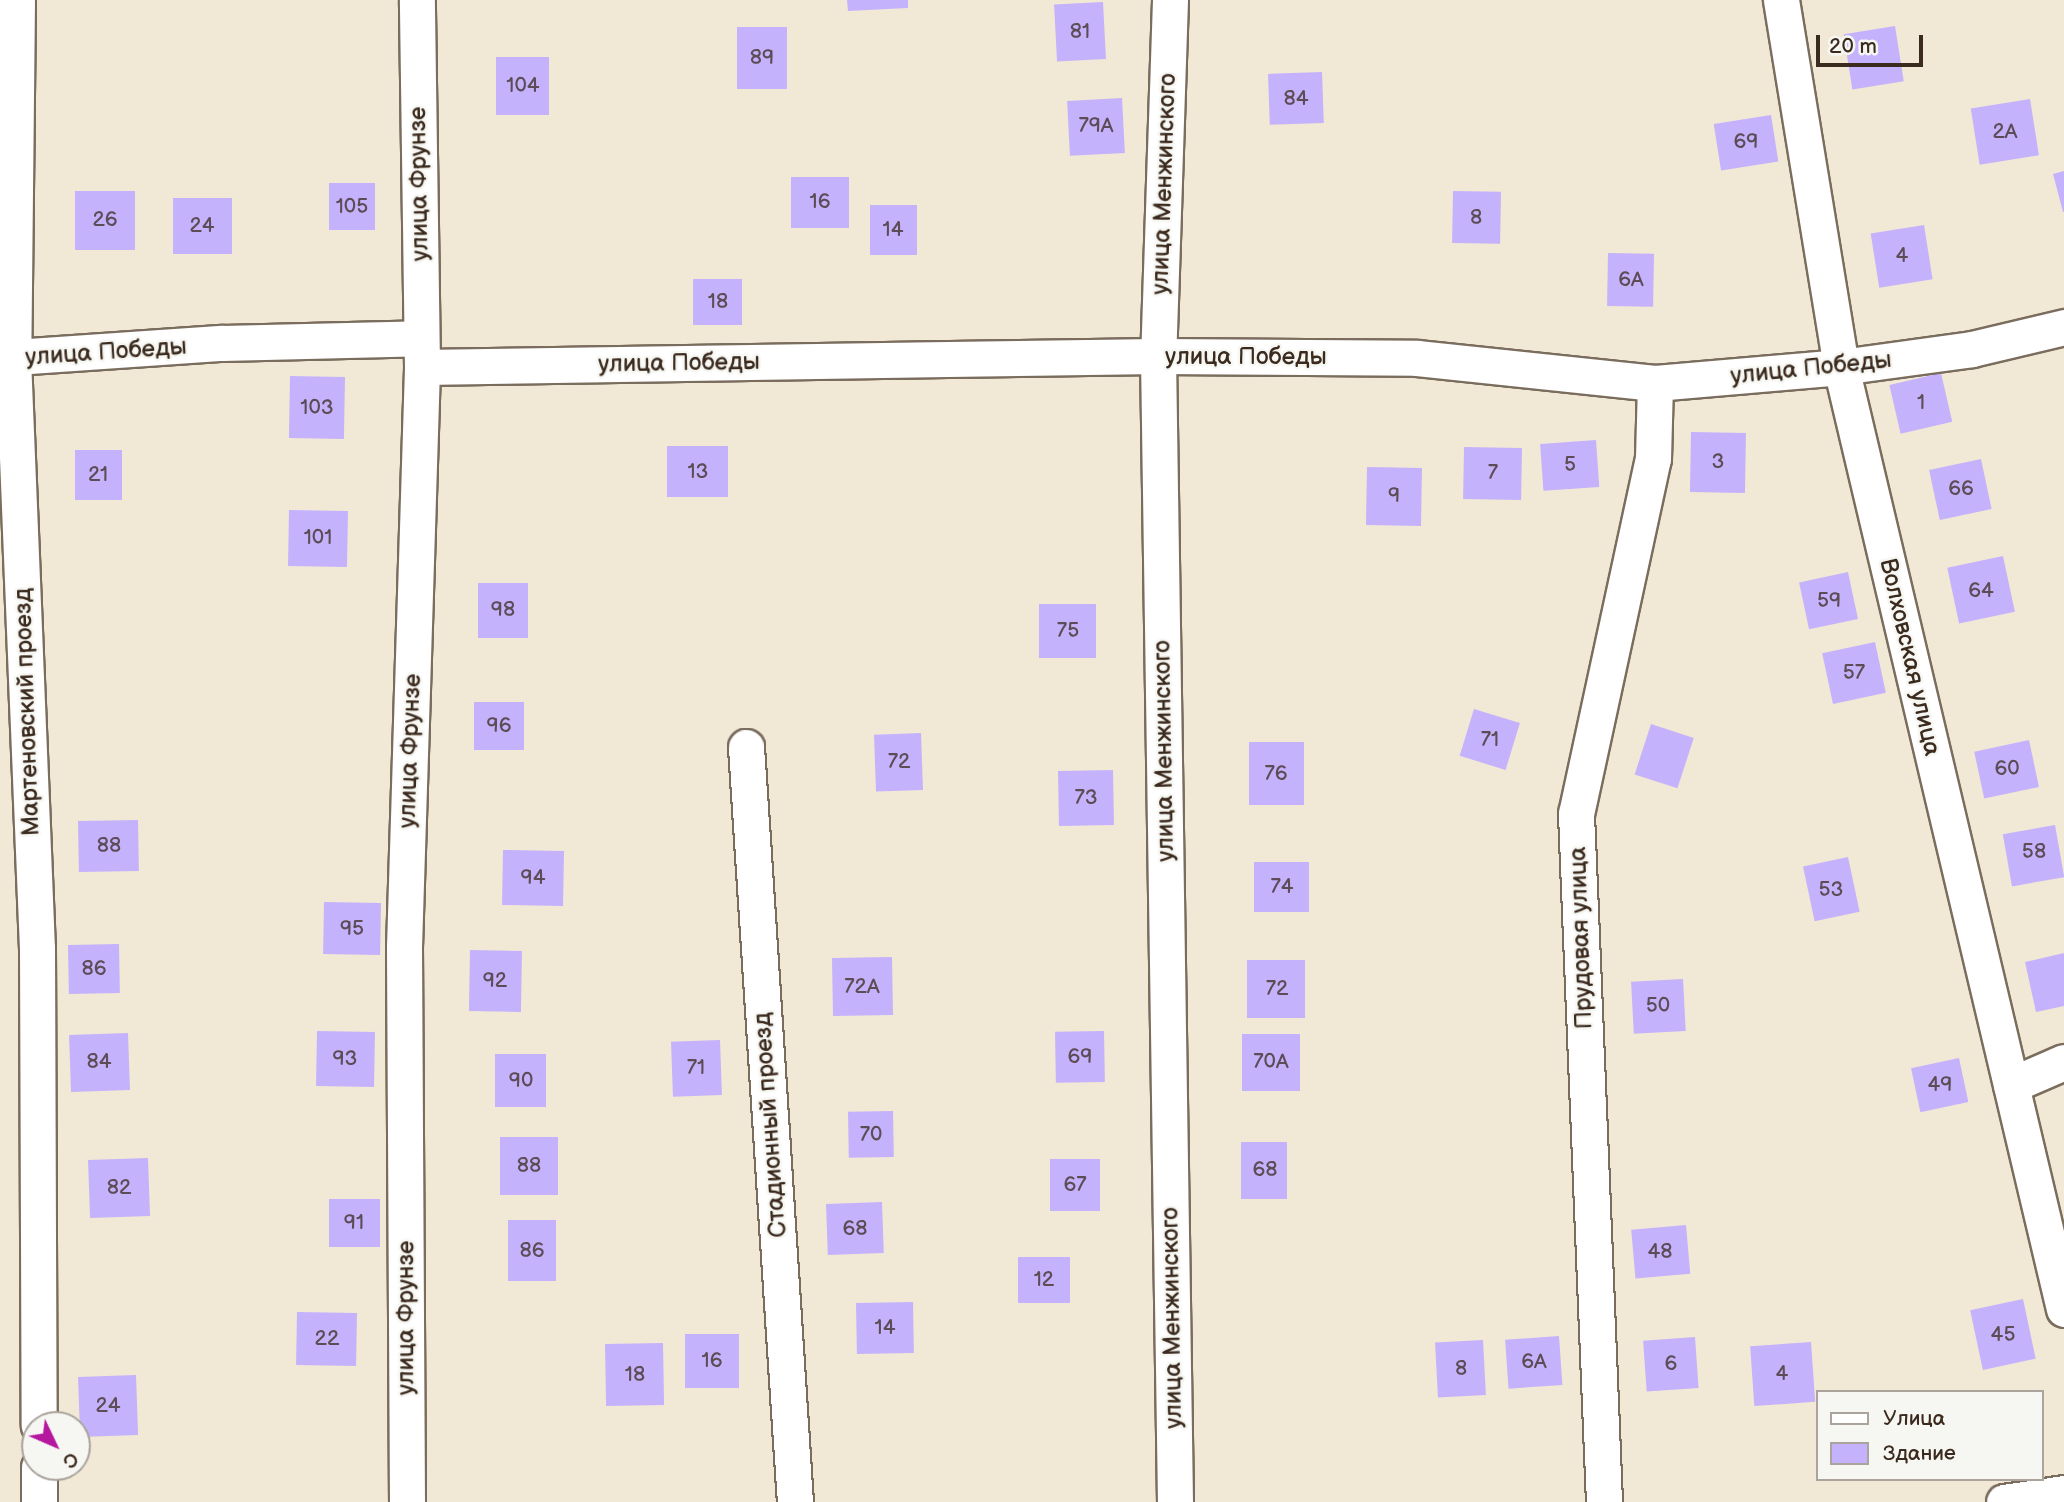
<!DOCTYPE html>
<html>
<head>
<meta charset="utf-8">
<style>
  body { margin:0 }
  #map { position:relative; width:2064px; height:1502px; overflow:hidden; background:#f1e9d5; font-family:"Balsamiq Sans",sans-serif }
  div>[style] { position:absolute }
  .building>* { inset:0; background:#c4b2fc; transform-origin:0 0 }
  .roads { filter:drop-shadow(2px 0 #7b6d5e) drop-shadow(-2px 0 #7b6d5e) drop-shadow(0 2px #7b6d5e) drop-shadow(0 -2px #7b6d5e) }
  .street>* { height:35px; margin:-17.5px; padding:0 17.5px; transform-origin:17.5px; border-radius:17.5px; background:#fff }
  span { translate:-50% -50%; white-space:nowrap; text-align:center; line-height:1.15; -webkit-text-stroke:5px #f6f6f2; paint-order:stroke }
  .number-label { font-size:21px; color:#5d4c56 }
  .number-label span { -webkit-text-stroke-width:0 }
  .street-label { font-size:24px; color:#3b2a1e }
  .legend { position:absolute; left:1816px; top:1390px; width:228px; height:91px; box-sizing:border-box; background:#f6f6f2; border:2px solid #aba49d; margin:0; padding:9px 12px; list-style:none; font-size:21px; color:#3b2a1e }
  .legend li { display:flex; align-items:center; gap:14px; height:35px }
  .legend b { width:35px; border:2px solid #aba49d }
  .north { position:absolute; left:21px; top:1411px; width:70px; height:70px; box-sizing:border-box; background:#f6f6f2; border:2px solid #aba49d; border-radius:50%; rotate:134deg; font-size:19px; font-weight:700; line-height:28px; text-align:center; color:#3b2a1e }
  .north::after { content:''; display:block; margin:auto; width:24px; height:32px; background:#b5179e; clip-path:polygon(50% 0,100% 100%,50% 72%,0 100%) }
  .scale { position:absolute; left:1816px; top:35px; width:107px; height:32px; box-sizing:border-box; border:4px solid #3b2a1e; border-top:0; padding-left:9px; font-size:21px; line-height:24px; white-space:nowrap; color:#3b2a1e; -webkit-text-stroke:5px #f6f6f2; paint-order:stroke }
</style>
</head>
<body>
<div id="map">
  <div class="building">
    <div style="clip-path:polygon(847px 0,908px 0,908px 8px,848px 11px)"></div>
    <div style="left:1103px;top:2px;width:57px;height:49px;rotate:87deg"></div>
    <div style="left:1895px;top:26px;width:56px;height:52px;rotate:81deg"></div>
    <div style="left:737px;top:27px;width:50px;height:62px"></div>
    <div style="left:549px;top:57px;width:58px;height:53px;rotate:90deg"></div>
    <div style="left:1322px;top:72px;width:51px;height:54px;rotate:88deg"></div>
    <div style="left:1122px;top:98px;width:55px;height:55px;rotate:87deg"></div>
    <div style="left:2030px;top:99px;width:57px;height:60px;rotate:81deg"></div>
    <div style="left:1771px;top:115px;width:47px;height:58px;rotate:81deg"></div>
    <div style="clip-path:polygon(2064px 171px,2064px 212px,2063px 212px,2053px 174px)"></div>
    <div style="left:791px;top:177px;width:58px;height:51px"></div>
    <div style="left:375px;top:183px;width:47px;height:46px;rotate:90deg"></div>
    <div style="left:75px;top:191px;width:60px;height:59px"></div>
    <div style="left:1453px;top:191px;width:48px;height:52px;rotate:1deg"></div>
    <div style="left:173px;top:198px;width:59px;height:56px"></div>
    <div style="left:917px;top:205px;width:50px;height:47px;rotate:90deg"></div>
    <div style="left:1924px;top:225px;width:55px;height:54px;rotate:81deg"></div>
    <div style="left:1608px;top:253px;width:46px;height:53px;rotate:1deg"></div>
    <div style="left:693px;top:279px;width:49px;height:46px"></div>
    <div style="left:1941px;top:373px;width:50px;height:53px;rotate:77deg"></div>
    <div style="left:345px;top:377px;width:62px;height:55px;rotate:91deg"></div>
    <div style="left:1691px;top:432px;width:55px;height:60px;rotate:1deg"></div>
    <div style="left:1596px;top:440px;width:47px;height:56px;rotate:86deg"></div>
    <div style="left:667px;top:446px;width:61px;height:51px"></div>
    <div style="left:1464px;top:447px;width:58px;height:52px;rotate:1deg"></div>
    <div style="left:75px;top:450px;width:47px;height:50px"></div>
    <div style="left:1981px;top:459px;width:51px;height:53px;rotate:78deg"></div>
    <div style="left:1367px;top:467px;width:55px;height:58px;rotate:1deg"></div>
    <div style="left:289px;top:510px;width:59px;height:56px;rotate:1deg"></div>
    <div style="left:2003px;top:556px;width:57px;height:57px;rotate:78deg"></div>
    <div style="left:1848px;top:572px;width:48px;height:50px;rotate:78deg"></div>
    <div style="left:478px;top:583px;width:50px;height:55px"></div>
    <div style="left:1039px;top:604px;width:57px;height:54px"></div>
    <div style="left:1875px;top:642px;width:52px;height:54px;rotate:78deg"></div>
    <div style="left:474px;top:702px;width:50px;height:48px"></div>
    <div style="left:1474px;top:709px;width:48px;height:49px;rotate:17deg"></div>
    <div style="left:1651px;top:724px;width:45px;height:53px;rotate:18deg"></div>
    <div style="left:921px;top:733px;width:57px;height:47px;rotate:88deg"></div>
    <div style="left:2029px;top:740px;width:48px;height:56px;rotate:78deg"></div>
    <div style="left:1304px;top:742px;width:63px;height:55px;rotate:90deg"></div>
    <div style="left:1113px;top:770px;width:55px;height:55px;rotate:89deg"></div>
    <div style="left:138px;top:820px;width:51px;height:60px;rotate:89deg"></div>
    <div style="left:2055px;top:825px;width:53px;height:53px;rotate:80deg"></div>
    <div style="left:503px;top:850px;width:61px;height:55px;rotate:1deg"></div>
    <div style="left:1848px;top:857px;width:56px;height:46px;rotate:78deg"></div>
    <div style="left:1254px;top:862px;width:55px;height:50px"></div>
    <div style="left:324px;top:902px;width:57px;height:52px;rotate:1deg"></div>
    <div style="left:119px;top:944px;width:49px;height:51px;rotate:89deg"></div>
    <div style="left:470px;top:950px;width:52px;height:61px;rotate:1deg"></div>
    <div style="clip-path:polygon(2064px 953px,2064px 1006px,2036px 1012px,2025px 962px)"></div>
    <div style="left:892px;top:957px;width:58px;height:60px;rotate:89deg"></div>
    <div style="left:1247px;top:960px;width:58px;height:58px"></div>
    <div style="left:1683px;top:979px;width:52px;height:52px;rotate:87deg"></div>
    <div style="left:317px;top:1031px;width:58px;height:55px;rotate:1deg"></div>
    <div style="left:1104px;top:1031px;width:51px;height:49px;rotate:89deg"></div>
    <div style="left:128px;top:1033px;width:57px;height:59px;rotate:88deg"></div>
    <div style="left:1242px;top:1034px;width:58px;height:57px"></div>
    <div style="left:720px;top:1040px;width:55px;height:49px;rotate:88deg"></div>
    <div style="left:495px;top:1054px;width:51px;height:53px"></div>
    <div style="left:1959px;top:1058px;width:45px;height:49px;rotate:78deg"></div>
    <div style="left:893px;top:1111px;width:46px;height:45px;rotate:89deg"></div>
    <div style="left:500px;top:1137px;width:58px;height:58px"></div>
    <div style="left:1241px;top:1142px;width:46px;height:57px"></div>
    <div style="left:148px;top:1158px;width:58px;height:60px;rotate:88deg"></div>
    <div style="left:1100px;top:1159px;width:52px;height:50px;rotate:90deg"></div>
    <div style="left:329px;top:1199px;width:51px;height:48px"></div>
    <div style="left:882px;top:1202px;width:51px;height:56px;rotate:88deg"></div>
    <div style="left:508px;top:1220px;width:48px;height:61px"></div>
    <div style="left:1686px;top:1225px;width:49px;height:55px;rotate:85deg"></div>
    <div style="left:1070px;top:1257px;width:46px;height:52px;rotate:90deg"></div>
    <div style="left:2023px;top:1299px;width:61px;height:54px;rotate:78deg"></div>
    <div style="left:913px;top:1302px;width:51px;height:57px;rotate:89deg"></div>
    <div style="left:297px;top:1312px;width:60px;height:53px;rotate:1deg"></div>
    <div style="left:685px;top:1334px;width:54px;height:54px"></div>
    <div style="left:1559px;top:1336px;width:49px;height:54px;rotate:86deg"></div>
    <div style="left:1695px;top:1337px;width:51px;height:52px;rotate:86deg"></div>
    <div style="left:1483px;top:1340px;width:55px;height:48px;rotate:87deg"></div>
    <div style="left:1811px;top:1342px;width:60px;height:61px;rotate:86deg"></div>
    <div style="left:663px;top:1343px;width:62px;height:58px;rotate:89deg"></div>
    <div style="left:136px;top:1375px;width:60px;height:58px;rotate:88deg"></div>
  </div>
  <div class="roads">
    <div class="street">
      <div style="left:17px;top:0;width:359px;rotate:90.6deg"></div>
      <div style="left:13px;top:359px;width:589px;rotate:87.67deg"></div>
      <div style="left:37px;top:948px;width:477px;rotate:89.8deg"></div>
      <div style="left:1170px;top:0;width:356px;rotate:91.9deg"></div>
      <div style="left:1158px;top:356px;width:1146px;rotate:89.15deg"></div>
      <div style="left:1781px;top:0;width:372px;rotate:80.7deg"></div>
      <div style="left:1841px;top:367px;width:968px;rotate:76.68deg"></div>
      <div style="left:0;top:358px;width:223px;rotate:-3.9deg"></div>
      <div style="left:222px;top:343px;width:199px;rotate:-1.4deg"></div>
      <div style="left:422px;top:367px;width:736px;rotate:-0.86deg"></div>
      <div style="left:1158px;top:356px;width:259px;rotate:0.4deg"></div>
      <div style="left:1417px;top:358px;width:239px;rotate:6deg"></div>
      <div style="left:1655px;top:383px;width:187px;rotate:-4.9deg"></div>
      <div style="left:1841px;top:367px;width:132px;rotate:-7.8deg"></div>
      <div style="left:1972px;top:349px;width:95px;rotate:-13.4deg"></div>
      <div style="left:746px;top:747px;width:757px;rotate:86.29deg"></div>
      <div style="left:2011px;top:1085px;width:58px;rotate:-23.5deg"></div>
      <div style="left:39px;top:1467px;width:35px;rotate:90deg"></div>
      <div style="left:407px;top:1502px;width:555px;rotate:-90.31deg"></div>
      <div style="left:404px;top:947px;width:580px;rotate:-88.22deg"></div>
      <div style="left:422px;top:367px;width:367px;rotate:-90.8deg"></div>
      <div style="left:1604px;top:1502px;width:689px;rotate:-92.33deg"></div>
      <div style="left:1576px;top:814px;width:363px;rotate:-77.8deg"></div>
      <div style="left:1653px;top:459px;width:76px;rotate:-88.5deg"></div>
      <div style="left:2004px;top:1502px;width:61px;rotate:-8.5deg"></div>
    </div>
  </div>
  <div class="number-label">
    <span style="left:1080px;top:32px">81</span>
    <span style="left:762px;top:58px">89</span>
    <span style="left:523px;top:86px">104</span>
    <span style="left:1296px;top:99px">84</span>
    <span style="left:1096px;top:126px">79А</span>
    <span style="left:2005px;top:132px">2А</span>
    <span style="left:1746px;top:142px">69</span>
    <span style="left:820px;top:202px">16</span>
    <span style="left:352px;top:207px">105</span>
    <span style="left:1476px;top:218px">8</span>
    <span style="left:105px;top:220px">26</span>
    <span style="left:202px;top:226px">24</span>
    <span style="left:893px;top:230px">14</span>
    <span style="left:1902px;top:256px">4</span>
    <span style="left:1631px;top:280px">6А</span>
    <span style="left:718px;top:302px">18</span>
    <span style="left:1921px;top:403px">1</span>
    <span style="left:317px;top:408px">103</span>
    <span style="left:1718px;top:462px">3</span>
    <span style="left:1570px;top:465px">5</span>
    <span style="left:698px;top:472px">13</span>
    <span style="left:1493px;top:473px">7</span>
    <span style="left:98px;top:475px">21</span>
    <span style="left:1961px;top:489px">66</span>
    <span style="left:1394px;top:496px">9</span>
    <span style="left:318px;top:538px">101</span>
    <span style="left:1981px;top:591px">64</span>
    <span style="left:1829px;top:601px">59</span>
    <span style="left:503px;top:610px">98</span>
    <span style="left:1068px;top:631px">75</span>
    <span style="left:1854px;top:673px">57</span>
    <span style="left:499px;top:726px">96</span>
    <span style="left:1490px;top:740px">71</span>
    <span style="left:899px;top:762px">72</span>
    <span style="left:2007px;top:769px">60</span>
    <span style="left:1276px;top:774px">76</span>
    <span style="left:1086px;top:798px">73</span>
    <span style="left:109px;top:846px">88</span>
    <span style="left:2034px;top:852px">58</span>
    <span style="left:533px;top:878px">94</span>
    <span style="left:1282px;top:887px">74</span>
    <span style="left:1831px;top:890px">53</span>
    <span style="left:352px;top:929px">95</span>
    <span style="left:94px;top:969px">86</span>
    <span style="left:495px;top:981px">92</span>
    <span style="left:862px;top:987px">72А</span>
    <span style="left:1277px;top:989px">72</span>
    <span style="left:1658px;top:1006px">50</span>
    <span style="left:1080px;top:1057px">69</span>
    <span style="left:345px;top:1059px">93</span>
    <span style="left:99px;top:1062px">84</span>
    <span style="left:1271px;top:1062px">70А</span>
    <span style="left:696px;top:1068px">71</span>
    <span style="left:521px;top:1081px">90</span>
    <span style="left:1940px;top:1085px">49</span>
    <span style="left:871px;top:1135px">70</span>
    <span style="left:529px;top:1166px">88</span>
    <span style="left:1265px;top:1170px">68</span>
    <span style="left:1075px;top:1185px">67</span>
    <span style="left:119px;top:1188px">82</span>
    <span style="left:354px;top:1223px">91</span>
    <span style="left:855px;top:1229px">68</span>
    <span style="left:532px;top:1251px">86</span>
    <span style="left:1660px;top:1252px">48</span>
    <span style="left:1044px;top:1280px">12</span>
    <span style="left:885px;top:1328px">14</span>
    <span style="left:2003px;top:1335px">45</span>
    <span style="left:327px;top:1339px">22</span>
    <span style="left:712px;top:1361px">16</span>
    <span style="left:1534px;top:1362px">6А</span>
    <span style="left:1671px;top:1364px">6</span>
    <span style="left:1461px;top:1369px">8</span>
    <span style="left:1782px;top:1374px">4</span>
    <span style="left:635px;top:1375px">18</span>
    <span style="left:108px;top:1406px">24</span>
  </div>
  <div class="street-label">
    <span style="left:419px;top:184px;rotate:-91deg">улица Фрунзе</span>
    <span style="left:1164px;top:184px;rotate:-88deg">улица Менжинского</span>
    <span style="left:106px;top:352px;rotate:-4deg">улица Победы</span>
    <span style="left:1246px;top:357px">улица Победы</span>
    <span style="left:679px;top:363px;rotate:-1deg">улица Победы</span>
    <span style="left:1811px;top:368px;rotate:-6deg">улица Победы</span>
    <span style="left:1910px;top:657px;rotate:77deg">Волховская улица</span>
    <span style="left:27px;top:712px;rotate:-92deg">Мартеновский проезд</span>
    <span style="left:410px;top:751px;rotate:-88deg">улица Фрунзе</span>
    <span style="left:1164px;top:751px;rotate:-91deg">улица Менжинского</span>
    <span style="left:1581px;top:938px;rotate:-92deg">Прудовая улица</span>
    <span style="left:770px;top:1125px;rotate:-94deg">Стадионный проезд</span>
    <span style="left:406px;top:1318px;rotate:-90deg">улица Фрунзе</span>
    <span style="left:1172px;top:1318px;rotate:-91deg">улица Менжинского</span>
  </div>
  <ul class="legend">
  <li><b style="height:9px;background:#fff"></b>Улица</li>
  <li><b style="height:19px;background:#c4b2fc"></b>Здание</li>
  </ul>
  <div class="north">С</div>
  <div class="scale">20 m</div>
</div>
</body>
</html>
